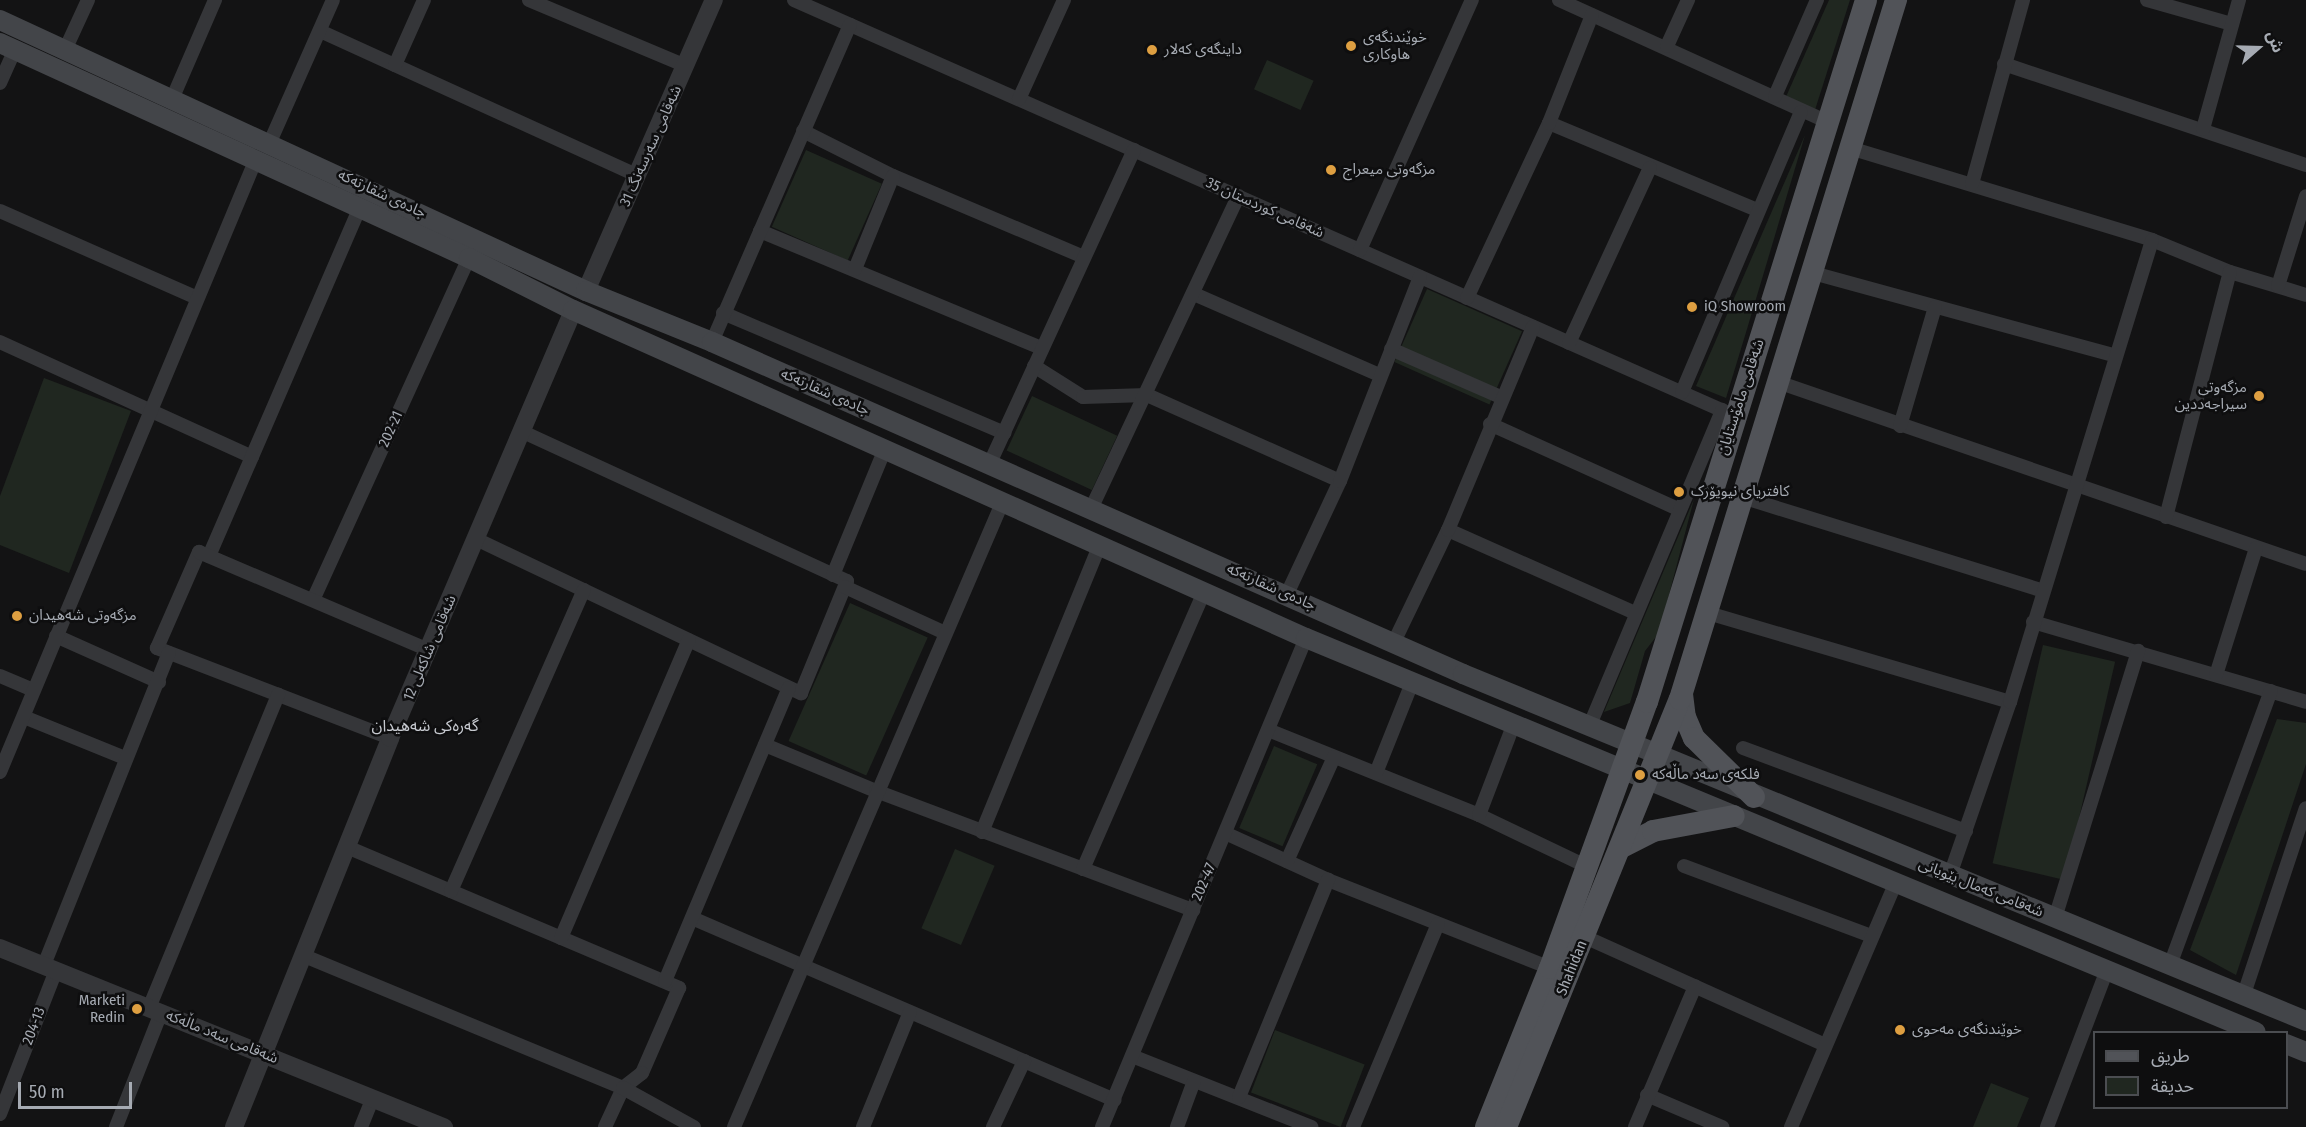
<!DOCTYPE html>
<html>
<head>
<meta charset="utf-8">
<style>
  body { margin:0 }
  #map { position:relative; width:2306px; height:1127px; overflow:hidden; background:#131314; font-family:"Fira Sans Condensed","Noto Sans Arabic",sans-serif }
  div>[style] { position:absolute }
  .green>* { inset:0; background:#202720; transform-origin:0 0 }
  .minor>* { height:14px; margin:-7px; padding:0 7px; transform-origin:7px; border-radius:7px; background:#353639 }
  .tertiary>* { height:18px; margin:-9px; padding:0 9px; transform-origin:9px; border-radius:9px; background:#353639 }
  .secondary>* { height:20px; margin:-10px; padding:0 10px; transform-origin:10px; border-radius:10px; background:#434549 }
  .primary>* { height:22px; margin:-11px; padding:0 11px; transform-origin:11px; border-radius:11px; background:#515358 }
  .dots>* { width:16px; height:16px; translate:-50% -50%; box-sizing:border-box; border:3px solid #0e0e0f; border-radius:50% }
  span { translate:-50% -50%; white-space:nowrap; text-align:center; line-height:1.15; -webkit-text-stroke:5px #0e0e0f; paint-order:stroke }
  .poi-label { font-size:15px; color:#a6abb3 }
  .left { translate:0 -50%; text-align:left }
  .right { translate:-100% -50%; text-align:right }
  .street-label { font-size:15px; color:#a6abb3 }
  .neighbourhood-label { font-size:16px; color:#c7cad0 }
  .legend { position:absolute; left:2093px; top:1031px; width:195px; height:78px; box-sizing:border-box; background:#0e0e0f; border:2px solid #4b4d51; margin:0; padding:8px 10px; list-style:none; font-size:18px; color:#a6abb3 }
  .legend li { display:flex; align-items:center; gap:12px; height:30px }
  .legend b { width:30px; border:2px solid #4b4d51 }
  .north { position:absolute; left:2228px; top:18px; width:60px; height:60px; -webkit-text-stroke:4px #0e0e0f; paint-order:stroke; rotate:70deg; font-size:16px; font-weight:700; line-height:24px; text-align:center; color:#a6abb3 }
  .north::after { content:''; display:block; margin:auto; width:21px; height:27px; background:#a6abb3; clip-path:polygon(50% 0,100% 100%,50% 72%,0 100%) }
  .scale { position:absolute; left:18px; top:1082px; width:114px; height:27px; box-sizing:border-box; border:3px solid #a6abb3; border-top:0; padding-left:8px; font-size:18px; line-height:21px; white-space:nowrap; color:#a6abb3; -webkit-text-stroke:4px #0e0e0f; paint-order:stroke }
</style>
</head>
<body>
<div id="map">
  <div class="green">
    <div style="clip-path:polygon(1829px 0,1850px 0,1814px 113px,1785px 99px)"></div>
    <div style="left:1267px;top:60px;width:51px;height:32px;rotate:24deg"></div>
    <div style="clip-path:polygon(1805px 135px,1747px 329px,1726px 398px,1696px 386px)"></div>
    <div style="left:806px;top:150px;width:83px;height:84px;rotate:24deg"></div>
    <div style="left:1427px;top:289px;width:104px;height:80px;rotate:24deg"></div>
    <div style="clip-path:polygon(44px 378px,131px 411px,69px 573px,0 545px,0 496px)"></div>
    <div style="left:1032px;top:396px;width:94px;height:60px;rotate:25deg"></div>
    <div style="clip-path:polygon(1694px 499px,1659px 633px,1645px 651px,1630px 703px,1604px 712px)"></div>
    <div style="left:850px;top:603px;width:85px;height:151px;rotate:24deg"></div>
    <div style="left:2043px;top:645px;width:74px;height:224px;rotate:13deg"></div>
    <div style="clip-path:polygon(2277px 719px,2306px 723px,2306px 764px,2236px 975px,2190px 950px)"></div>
    <div style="left:1274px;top:746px;width:47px;height:89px;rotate:23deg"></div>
    <div style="left:955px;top:849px;width:43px;height:86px;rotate:23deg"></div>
    <div style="left:1275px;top:1030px;width:96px;height:67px;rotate:21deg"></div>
    <div style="clip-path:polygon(1991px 1083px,2029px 1098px,2017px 1127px,1973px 1127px)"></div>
  </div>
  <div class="minor">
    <div style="left:529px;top:0;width:170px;rotate:22.8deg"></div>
    <div style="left:794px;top:0;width:1029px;rotate:23.85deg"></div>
    <div style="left:1559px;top:0;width:295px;rotate:24.4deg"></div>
    <div style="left:2147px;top:0;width:88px;rotate:15.8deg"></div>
    <div style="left:320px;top:31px;width:349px;rotate:24.5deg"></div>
    <div style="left:1667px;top:46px;width:51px;rotate:-65.5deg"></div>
    <div style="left:65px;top:50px;width:55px;rotate:-65.3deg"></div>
    <div style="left:2004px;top:64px;width:318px;rotate:18.5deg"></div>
    <div style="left:395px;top:65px;width:71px;rotate:-66deg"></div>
    <div style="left:0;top:83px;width:36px;rotate:-66deg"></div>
    <div style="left:1775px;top:96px;width:105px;rotate:-66.4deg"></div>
    <div style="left:173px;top:97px;width:106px;rotate:-66.6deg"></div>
    <div style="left:1019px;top:99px;width:109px;rotate:-65.6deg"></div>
    <div style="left:1549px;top:123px;width:225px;rotate:22.7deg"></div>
    <div style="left:2203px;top:129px;width:134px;rotate:-74.4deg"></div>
    <div style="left:803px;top:131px;width:101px;rotate:26.6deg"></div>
    <div style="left:893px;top:176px;width:207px;rotate:23deg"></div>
    <div style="left:270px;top:142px;width:155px;rotate:-66.1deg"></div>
    <div style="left:1850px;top:148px;width:316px;rotate:16.9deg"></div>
    <div style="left:2152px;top:240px;width:84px;rotate:22.3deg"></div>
    <div style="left:2230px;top:272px;width:79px;rotate:16.8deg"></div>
    <div style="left:1972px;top:184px;width:191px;rotate:-74.5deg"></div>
    <div style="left:0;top:211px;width:215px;rotate:23.8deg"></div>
    <div style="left:760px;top:231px;width:304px;rotate:22.6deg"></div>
    <div style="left:1360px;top:250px;width:274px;rotate:-65.9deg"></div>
    <div style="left:855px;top:269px;width:100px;rotate:-67.8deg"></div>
    <div style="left:1813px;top:273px;width:314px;rotate:15.3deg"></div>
    <div style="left:2278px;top:286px;width:94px;rotate:-72.7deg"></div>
    <div style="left:1194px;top:294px;width:202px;rotate:23.6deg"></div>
    <div style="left:1467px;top:298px;width:193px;rotate:-64.9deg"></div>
    <div style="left:1549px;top:123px;width:116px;rotate:-68.3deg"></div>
    <div style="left:723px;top:313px;width:306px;rotate:23.1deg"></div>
    <div style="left:0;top:342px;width:277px;rotate:24.5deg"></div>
    <div style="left:712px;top:342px;width:346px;rotate:-66.5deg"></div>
    <div style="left:1569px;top:343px;width:193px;rotate:-65.2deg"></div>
    <div style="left:1391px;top:349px;width:120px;rotate:23.6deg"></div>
    <div style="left:1034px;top:366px;width:58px;rotate:32.3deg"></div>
    <div style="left:1083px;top:397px;width:64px;rotate:-1.8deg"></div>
    <div style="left:1147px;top:395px;width:211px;rotate:24deg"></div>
    <div style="left:1778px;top:382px;width:558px;rotate:19.02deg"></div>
    <div style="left:1682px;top:392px;width:304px;rotate:-67deg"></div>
    <div style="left:1490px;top:424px;width:206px;rotate:24.3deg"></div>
    <div style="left:1900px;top:426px;width:124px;rotate:-73.6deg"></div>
    <div style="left:989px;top:465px;width:347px;rotate:-65.3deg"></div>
    <div style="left:1742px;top:497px;width:315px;rotate:17.3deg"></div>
    <div style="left:1091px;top:509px;width:346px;rotate:-64.8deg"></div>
    <div style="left:2166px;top:517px;width:253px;rotate:-75.4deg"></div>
    <div style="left:1448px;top:530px;width:205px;rotate:23.9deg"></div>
    <div style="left:476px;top:539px;width:360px;rotate:25.4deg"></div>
    <div style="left:801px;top:693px;width:121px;rotate:-67.7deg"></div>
    <div style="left:847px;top:581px;width:359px;rotate:-155.3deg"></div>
    <div style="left:209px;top:556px;width:380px;rotate:-66.6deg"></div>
    <div style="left:833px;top:575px;width:136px;rotate:-67.6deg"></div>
    <div style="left:845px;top:587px;width:110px;rotate:24.7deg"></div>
    <div style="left:1287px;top:594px;width:125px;rotate:-64.9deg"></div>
    <div style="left:1340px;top:481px;width:219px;rotate:-68.6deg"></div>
    <div style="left:313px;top:600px;width:376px;rotate:-65.5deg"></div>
    <div style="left:1708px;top:613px;width:315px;rotate:16.4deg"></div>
    <div style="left:2033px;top:622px;width:284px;rotate:16.3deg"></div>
    <div style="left:56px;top:636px;width:113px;rotate:24.1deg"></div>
    <div style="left:1394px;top:642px;width:124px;rotate:-64.3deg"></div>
    <div style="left:1448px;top:530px;width:220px;rotate:-67.3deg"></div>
    <div style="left:2216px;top:675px;width:133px;rotate:-72.5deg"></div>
    <div style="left:0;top:676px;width:36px;rotate:23deg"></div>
    <div style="left:24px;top:717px;width:109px;rotate:22.1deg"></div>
    <div style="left:1589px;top:727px;width:344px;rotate:-67.2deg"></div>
    <div style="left:1268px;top:730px;width:227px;rotate:21.9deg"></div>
    <div style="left:1479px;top:815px;width:119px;rotate:25.5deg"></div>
    <div style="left:390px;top:738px;width:250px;rotate:-158.9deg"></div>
    <div style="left:157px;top:648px;width:105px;rotate:-66.4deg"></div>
    <div style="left:199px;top:552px;width:250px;rotate:23.1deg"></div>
    <div style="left:765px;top:745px;width:120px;rotate:22.5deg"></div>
    <div style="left:876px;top:791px;width:339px;rotate:20.6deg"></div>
    <div style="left:1743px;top:748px;width:238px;rotate:20.4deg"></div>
    <div style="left:0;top:772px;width:664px;rotate:-67.33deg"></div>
    <div style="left:1376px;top:773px;width:97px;rotate:-68.2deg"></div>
    <div style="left:1479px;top:815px;width:95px;rotate:-69.1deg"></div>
    <div style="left:982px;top:832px;width:311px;rotate:-67.7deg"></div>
    <div style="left:1225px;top:833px;width:113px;rotate:24.5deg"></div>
    <div style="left:1328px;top:880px;width:239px;rotate:21.6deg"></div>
    <div style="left:347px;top:847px;width:361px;rotate:23deg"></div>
    <div style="left:679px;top:988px;width:93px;rotate:113.5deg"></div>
    <div style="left:642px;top:1073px;width:24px;rotate:142deg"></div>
    <div style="left:623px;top:1088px;width:43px;rotate:114.8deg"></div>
    <div style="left:1287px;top:861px;width:114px;rotate:-65.7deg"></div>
    <div style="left:1684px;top:866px;width:200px;rotate:20.5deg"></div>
    <div style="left:1083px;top:869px;width:302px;rotate:-66.4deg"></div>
    <div style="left:1950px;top:875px;width:183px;rotate:-70.9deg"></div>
    <div style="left:2010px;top:702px;width:483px;rotate:-72.9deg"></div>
    <div style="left:451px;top:891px;width:329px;rotate:-66.2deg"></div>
    <div style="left:692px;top:918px;width:460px;rotate:23.3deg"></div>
    <div style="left:2055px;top:918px;width:280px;rotate:-72.7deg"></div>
    <div style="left:1585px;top:937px;width:263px;rotate:24.2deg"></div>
    <div style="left:561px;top:938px;width:324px;rotate:-66.8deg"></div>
    <div style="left:302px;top:955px;width:347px;rotate:22.5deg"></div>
    <div style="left:623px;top:1088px;width:81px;rotate:28.8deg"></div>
    <div style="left:44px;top:965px;width:336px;rotate:-68.2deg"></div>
    <div style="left:2170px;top:965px;width:292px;rotate:-69.8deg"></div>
    <div style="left:665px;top:981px;width:318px;rotate:-67.1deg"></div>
    <div style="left:2243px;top:997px;width:199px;rotate:-71.6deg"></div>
    <div style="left:149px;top:1008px;width:339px;rotate:-67.6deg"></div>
    <div style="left:1132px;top:1056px;width:193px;rotate:21.6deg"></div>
    <div style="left:1647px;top:1095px;width:82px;rotate:23.1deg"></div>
    <div style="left:1239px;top:1097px;width:235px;rotate:-67.7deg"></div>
    <div style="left:0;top:1114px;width:155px;rotate:-68.7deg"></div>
    <div style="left:116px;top:1127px;width:123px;rotate:-68.5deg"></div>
    <div style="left:361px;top:1127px;width:31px;rotate:-68deg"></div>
    <div style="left:734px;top:1127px;width:681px;rotate:-66.75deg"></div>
    <div style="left:863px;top:1127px;width:124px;rotate:-67.8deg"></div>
    <div style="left:993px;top:1127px;width:73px;rotate:-64.8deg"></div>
    <div style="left:1102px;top:1127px;width:530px;rotate:-67.36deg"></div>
    <div style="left:1177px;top:1127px;width:49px;rotate:-69.7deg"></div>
    <div style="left:1353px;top:1127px;width:220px;rotate:-67.3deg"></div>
    <div style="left:1635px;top:1127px;width:153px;rotate:-66.9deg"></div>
    <div style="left:1791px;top:1127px;width:267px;rotate:-66.8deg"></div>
    <div style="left:2047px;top:1127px;width:168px;rotate:-69.1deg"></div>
  </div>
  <div class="tertiary">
    <div style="left:586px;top:291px;width:318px;rotate:-66.3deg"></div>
    <div style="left:0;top:948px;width:479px;rotate:22deg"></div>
    <div style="left:234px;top:1127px;width:419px;rotate:-68.1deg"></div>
    <div style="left:390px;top:738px;width:465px;rotate:-66.8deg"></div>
  </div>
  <div class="secondary">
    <div style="left:0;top:20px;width:646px;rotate:24.82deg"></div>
    <div style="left:586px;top:291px;width:136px;rotate:22deg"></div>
    <div style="left:712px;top:342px;width:821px;rotate:23.85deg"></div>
    <div style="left:1463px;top:674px;width:912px;rotate:22.37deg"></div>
    <div style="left:0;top:43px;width:516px;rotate:24.63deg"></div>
    <div style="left:469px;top:258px;width:116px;rotate:26.6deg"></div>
    <div style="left:573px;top:310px;width:803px;rotate:24.11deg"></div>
    <div style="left:1306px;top:638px;width:1028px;rotate:22.53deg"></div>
    <div style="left:2286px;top:1044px;width:22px;rotate:22deg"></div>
  </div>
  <div class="primary">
    <div style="left:1682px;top:694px;width:23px;rotate:83deg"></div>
    <div style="left:1685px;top:717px;width:23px;rotate:67deg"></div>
    <div style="left:1694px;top:738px;width:84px;rotate:44.5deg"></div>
    <div style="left:1620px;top:848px;width:37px;rotate:-27deg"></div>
    <div style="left:1653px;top:831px;width:82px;rotate:-10.5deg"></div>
    <div style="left:1486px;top:1127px;width:171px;rotate:-68.1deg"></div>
    <div style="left:1550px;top:968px;width:283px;rotate:-70deg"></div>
    <div style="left:1647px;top:702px;width:735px;rotate:-72.67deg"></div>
    <div style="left:1506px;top:1127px;width:462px;rotate:-67.9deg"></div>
    <div style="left:1680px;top:699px;width:732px;rotate:-72.83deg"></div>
  </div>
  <div class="dots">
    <div style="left:1351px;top:46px;background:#de9f41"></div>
    <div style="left:1152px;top:50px;background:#de9f41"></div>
    <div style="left:1331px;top:170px;background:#de9f41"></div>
    <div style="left:1692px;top:307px;background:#de9f41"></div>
    <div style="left:2259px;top:396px;background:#de9f41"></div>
    <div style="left:1679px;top:492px;background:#de9f41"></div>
    <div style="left:17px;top:616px;background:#de9f41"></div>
    <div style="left:1640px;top:775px;background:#de9f41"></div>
    <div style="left:137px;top:1009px;background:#de9f41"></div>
    <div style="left:1900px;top:1030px;background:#de9f41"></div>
  </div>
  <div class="poi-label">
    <span class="left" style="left:1363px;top:46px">خوێندنگەی<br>هاوکاری</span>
    <span class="left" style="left:1164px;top:50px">داینگەی کەلار</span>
    <span class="left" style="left:1343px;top:170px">مزگەوتی میعراج</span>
    <span class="left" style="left:1704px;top:307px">iQ Showroom</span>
    <span class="right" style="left:2247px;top:396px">مزگەوتی<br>سیراجەددین</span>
    <span class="left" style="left:1691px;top:492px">کافتریای نیویۆرک</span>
    <span class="left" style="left:29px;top:616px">مزگەوتی شەهیدان</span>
    <span class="left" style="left:1652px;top:775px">فلکەی سەد ماڵەکە</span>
    <span class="right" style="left:125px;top:1009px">Marketi<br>Redin</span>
    <span class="left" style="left:1912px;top:1030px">خوێندنگەی مەحوی</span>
  </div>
  <div class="street-label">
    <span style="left:651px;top:146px;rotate:-66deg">شەقامی سەرسەنگ 31</span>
    <span style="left:382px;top:194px;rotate:25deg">جادەی شقارتەکە</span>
    <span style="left:1265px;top:208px;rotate:24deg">شەقامی کوردستان 35</span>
    <span style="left:825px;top:392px;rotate:24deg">جادەی شقارتەکە</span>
    <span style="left:1741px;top:397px;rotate:-72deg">شەقامی مامۆستایان</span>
    <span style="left:391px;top:429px;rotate:-66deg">202-21</span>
    <span style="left:1271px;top:587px;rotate:24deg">جادەی شقارتەکە</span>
    <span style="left:430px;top:648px;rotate:-67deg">شەقامی شاکەلی 12</span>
    <span style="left:1204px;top:882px;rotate:-67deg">202-47</span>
    <span style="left:1981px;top:888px;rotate:22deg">شەقامی کەمال بێویانی</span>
    <span style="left:1572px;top:968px;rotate:-68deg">Shahidan</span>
    <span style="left:34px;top:1026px;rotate:-69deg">204-13</span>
    <span style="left:222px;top:1037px;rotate:22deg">شەقامی سەد ماڵەکە</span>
  </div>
  <div class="neighbourhood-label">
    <span style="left:425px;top:726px">گەرەکی شەهیدان</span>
  </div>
  <ul class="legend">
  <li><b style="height:8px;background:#515358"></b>طريق</li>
  <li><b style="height:16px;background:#202720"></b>حديقة</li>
  </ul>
  <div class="north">ش</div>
  <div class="scale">50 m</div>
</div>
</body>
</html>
